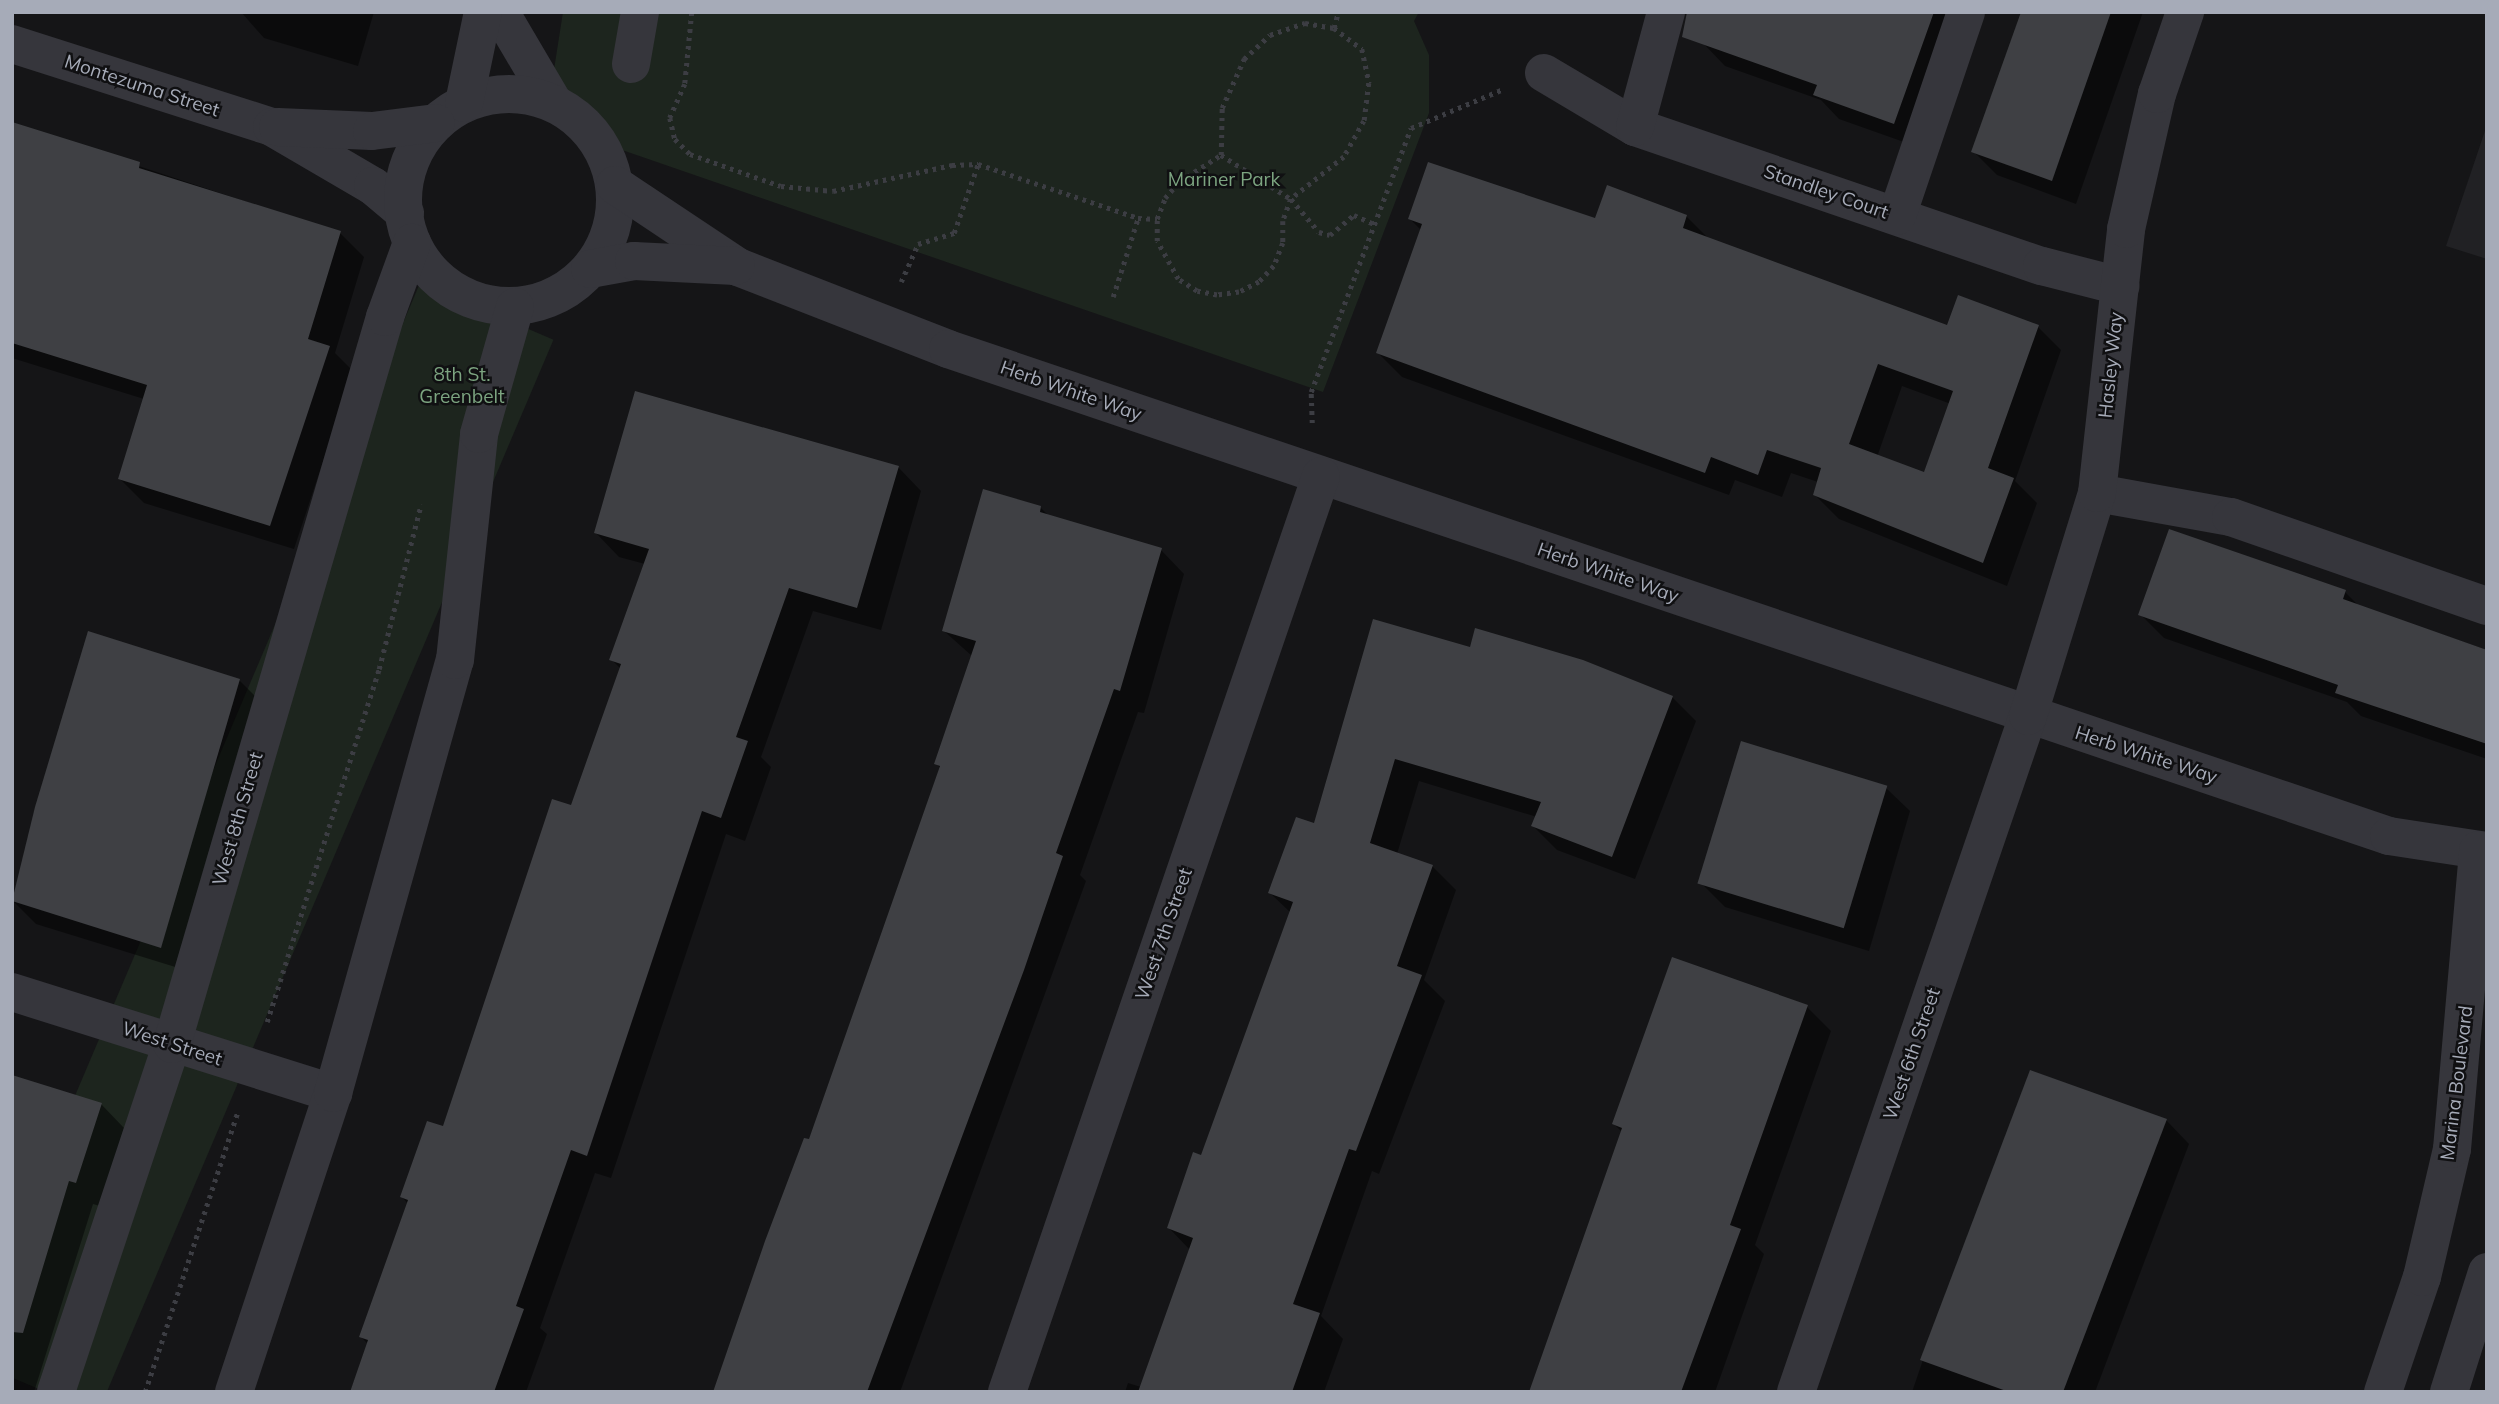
<!DOCTYPE html>
<html>
<head>
<meta charset="utf-8">
<style>
  body { margin:0 }
  #map { position:relative; width:2499px; height:1404px; overflow:hidden; background:#151517; font-family:Mulish,sans-serif }
  div>[style] { position:absolute }
  .built>* { inset:0; background:#212124 }
  .green>* { inset:0; background:#1d251e; transform-origin:0 0 }
  .shadow>* { inset:0; background:#0007 }
  .building>* { inset:0; background:#3f4044; transform-origin:0 0 }
  .path>* { height:4.5px; margin-top:-2.25px; transform-origin:0; background:repeating-linear-gradient(90deg,#3c3d43 0 3.5px,transparent 0 8.5px) }
  .minor>* { height:38px; margin:-19px; padding:0 19px; transform-origin:19px; border-radius:19px; background:#36363c }
  .minor>.ring { margin:-19px; padding:0; box-sizing:content-box; background:none; border:38px solid #36363c; border-radius:50% }
  span { translate:-50% -50%; white-space:nowrap; text-align:center; line-height:1.15; -webkit-text-stroke:5px #101012; paint-order:stroke }
  .street-label { font-size:19px; color:#a6abb8 }
  .park-label { font-size:19px; color:#7ca480 }
  .frame { position:absolute; inset:0; border:14px solid #a6abb8; pointer-events:none }
</style>
</head>
<body>
<div id="map">
  <div class="built">
    <div style="clip-path:polygon(2487px 125px,2487px 259px,2446px 246px)"></div>
  </div>
  <div class="green">
    <div style="clip-path:polygon(563px 12px,1419px 12px,1414px 21px,1429px 55px,1429px 113px,1323px 392px,567px 131px,548px 108px)"></div>
    <div style="left:420px;top:283px;width:145px;height:1167px;rotate:23deg"></div>
  </div>
  <div class="shadow">
    <div style="clip-path:polygon(241px 12px,374px 12px,358px 66px,264px 38px)"></div>
    <div style="clip-path:polygon(1713px 12px,1966px 12px,1918px 147px,1839px 119px,1821px 100px,1725px 66px,1702px 42px)"></div>
    <div style="clip-path:polygon(2022px 12px,2143px 12px,2076px 204px,1997px 175px,1973px 151px)"></div>
    <div style="clip-path:polygon(12px 124px,340px 233px,364px 257px,335px 353px,353px 371px,294px 549px,144px 503px,120px 479px,144px 399px,12px 358px)"></div>
    <div style="clip-path:polygon(evenodd,1686px 216px,1710px 240px,1949px 328px,2038px 327px,2061px 350px,2015px 481px,2037px 503px,2007px 586px,1839px 519px,1815px 495px,1818px 482px,1791px 473px,1782px 497px,1735px 480px,1729px 495px,1402px 377px,1378px 353px,1421px 230px,1410px 219px,1596px 221px,1686px 216px,1902px 386px,1951px 404px,1925px 475px,1877px 457px,1902px 386px)"></div>
    <div style="clip-path:polygon(898px 467px,921px 491px,881px 630px,813px 611px,761px 757px,771px 767px,745px 841px,726px 834px,611px 1178px,595px 1173px,540px 1328px,547px 1334px,526px 1392px,350px 1392px,368px 1344px,361px 1337px,408px 1204px,402px 1197px,444px 1129px,572px 808px,621px 669px,611px 659px,645px 564px,619px 557px,596px 533px)"></div>
    <div style="clip-path:polygon(1041px 508px,1050px 517px,1161px 550px,1184px 574px,1144px 713px,1138px 712px,1080px 875px,1086px 881px,900px 1392px,714px 1392px,810px 1141px,941px 769px,936px 763px,972px 656px,944px 631px)"></div>
    <div style="clip-path:polygon(2345px 592px,2359px 606px,2487px 650px,2487px 759px,2361px 716px,2347px 702px,2164px 638px,2140px 614px)"></div>
    <div style="clip-path:polygon(89px 633px,239px 680px,263px 704px,185px 970px,36px 924px,12px 900px)"></div>
    <div style="clip-path:polygon(1471px 649px,1672px 697px,1696px 721px,1635px 879px,1557px 850px,1533px 826px,1537px 817px,1419px 781px,1397px 854px,1432px 866px,1456px 890px,1424px 980px,1445px 1001px,1379px 1174px,1372px 1171px,1321px 1316px,1343px 1339px,1324px 1392px,1125px 1392px,1128px 1383px,1141px 1387px,1190px 1250px,1169px 1228px,1202px 1157px,1291px 913px,1270px 893px,1315px 825px)"></div>
    <div style="clip-path:polygon(1886px 788px,1910px 811px,1869px 951px,1725px 907px,1701px 883px)"></div>
    <div style="clip-path:polygon(1673px 959px,1807px 1007px,1831px 1031px,1755px 1245px,1764px 1254px,1715px 1392px,1530px 1392px,1623px 1133px,1614px 1124px)"></div>
    <div style="clip-path:polygon(12px 1077px,101px 1104px,124px 1128px,100px 1206px,93px 1204px,34px 1392px,12px 1392px)"></div>
    <div style="clip-path:polygon(2166px 1120px,2189px 1144px,2095px 1392px,1912px 1392px,1949px 1284px)"></div>
  </div>
  <div class="building">
    <div style="clip-path:polygon(1687px 12px,1934px 12px,1894px 124px,1813px 95px,1817px 85px,1682px 37px)"></div>
    <div style="clip-path:polygon(2021px 12px,2111px 12px,2052px 181px,1971px 152px)"></div>
    <div style="clip-path:polygon(12px 122px,140px 162px,139px 168px,341px 231px,308px 339px,330px 346px,270px 526px,118px 479px,147px 385px,12px 343px)"></div>
    <div style="clip-path:polygon(evenodd,1428px 162px,1595px 218px,1607px 185px,1687px 215px,1683px 228px,1947px 325px,1958px 295px,2039px 325px,1988px 468px,2014px 478px,1983px 563px,1813px 495px,1821px 468px,1767px 450px,1758px 475px,1711px 457px,1705px 473px,1376px 353px,1422px 224px,1408px 219px,1428px 162px,1878px 364px,1953px 391px,1924px 472px,1849px 444px,1878px 364px)"></div>
    <div style="clip-path:polygon(635px 391px,899px 466px,857px 608px,789px 588px,736px 737px,748px 741px,721px 818px,702px 811px,587px 1156px,571px 1150px,516px 1306px,524px 1309px,494px 1392px,350px 1392px,368px 1340px,359px 1337px,408px 1200px,400px 1197px,427px 1121px,443px 1126px,552px 799px,571px 805px,621px 664px,609px 660px,649px 549px,594px 533px)"></div>
    <div style="clip-path:polygon(983px 489px,1041px 506px,1040px 512px,1162px 548px,1120px 691px,1114px 689px,1056px 853px,1063px 856px,1024px 970px,867px 1392px,713px 1392px,765px 1241px,804px 1138px,809px 1139px,940px 766px,934px 764px,976px 641px,942px 631px)"></div>
    <div style="clip-path:polygon(2169px 529px,2346px 590px,2343px 599px,2487px 650px,2487px 744px,2335px 693px,2338px 685px,2138px 615px)"></div>
    <div style="clip-path:polygon(1373px 619px,1470px 647px,1475px 628px,1583px 660px,1673px 696px,1612px 857px,1531px 826px,1541px 802px,1395px 759px,1370px 843px,1433px 865px,1397px 966px,1422px 975px,1356px 1151px,1349px 1149px,1293px 1304px,1320px 1313px,1292px 1392px,1138px 1392px,1193px 1238px,1167px 1228px,1193px 1152px,1201px 1155px,1293px 902px,1268px 893px,1296px 817px,1314px 823px)"></div>
    <div style="clip-path:polygon(88px 631px,240px 679px,161px 948px,12px 901px,35px 807px)"></div>
    <div style="left:1741px;top:741px;width:153px;height:149px;rotate:17deg"></div>
    <div style="clip-path:polygon(1672px 957px,1808px 1005px,1730px 1225px,1741px 1229px,1681px 1392px,1529px 1392px,1622px 1128px,1612px 1124px)"></div>
    <div style="clip-path:polygon(2030px 1070px,2167px 1119px,2063px 1392px,2009px 1392px,1920px 1360px)"></div>
    <div style="clip-path:polygon(12px 1075px,102px 1103px,76px 1183px,69px 1181px,23px 1333px,12px 1332px)"></div>
  </div>
  <div class="path">
    <div style="left:692px;top:12px;width:72px;rotate:95.6deg"></div>
    <div style="left:685px;top:84px;width:37px;rotate:114deg"></div>
    <div style="left:670px;top:118px;width:22px;rotate:77deg"></div>
    <div style="left:675px;top:139px;width:21px;rotate:45deg"></div>
    <div style="left:690px;top:154px;width:96px;rotate:19.4deg"></div>
    <div style="left:781px;top:186px;width:52px;rotate:5.5deg"></div>
    <div style="left:833px;top:191px;width:122px;rotate:-12.3deg"></div>
    <div style="left:952px;top:165px;width:26px;rotate:-2deg"></div>
    <div style="left:978px;top:164px;width:169px;rotate:18.6deg"></div>
    <div style="left:1138px;top:218px;width:19px;rotate:3deg"></div>
    <div style="left:1334px;top:28px;width:16px;rotate:-76deg"></div>
    <div style="left:1221px;top:155px;width:47px;rotate:-88.8deg"></div>
    <div style="left:1222px;top:108px;width:54px;rotate:-65.8deg"></div>
    <div style="left:1244px;top:59px;width:35px;rotate:-43deg"></div>
    <div style="left:1270px;top:35px;width:37px;rotate:-19deg"></div>
    <div style="left:1305px;top:23px;width:29px;rotate:10deg"></div>
    <div style="left:1334px;top:28px;width:35px;rotate:37deg"></div>
    <div style="left:1362px;top:49px;width:35px;rotate:78deg"></div>
    <div style="left:1369px;top:83px;width:38px;rotate:97deg"></div>
    <div style="left:1364px;top:121px;width:41px;rotate:119.1deg"></div>
    <div style="left:1344px;top:157px;width:68px;rotate:141.6deg"></div>
    <div style="left:1291px;top:199px;width:43px;rotate:49.7deg"></div>
    <div style="left:1319px;top:232px;width:11px;rotate:15deg"></div>
    <div style="left:1330px;top:235px;width:31px;rotate:-40deg"></div>
    <div style="left:1354px;top:215px;width:22px;rotate:24deg"></div>
    <div style="left:1221px;top:155px;width:83px;rotate:32.2deg"></div>
    <div style="left:1291px;top:199px;width:23px;rotate:110deg"></div>
    <div style="left:1283px;top:221px;width:22px;rotate:90deg"></div>
    <div style="left:1283px;top:243px;width:25px;rotate:111deg"></div>
    <div style="left:1274px;top:266px;width:22px;rotate:133deg"></div>
    <div style="left:1259px;top:282px;width:22px;rotate:153deg"></div>
    <div style="left:1239px;top:292px;width:22px;rotate:172deg"></div>
    <div style="left:1217px;top:295px;width:20px;rotate:-169deg"></div>
    <div style="left:1197px;top:291px;width:22px;rotate:-148deg"></div>
    <div style="left:1178px;top:279px;width:43px;rotate:-118.9deg"></div>
    <div style="left:1157px;top:241px;width:22px;rotate:-90deg"></div>
    <div style="left:1157px;top:219px;width:22px;rotate:-69deg"></div>
    <div style="left:1165px;top:198px;width:23px;rotate:-49deg"></div>
    <div style="left:1180px;top:181px;width:49px;rotate:-32.4deg"></div>
    <div style="left:901px;top:282px;width:42px;rotate:-65.9deg"></div>
    <div style="left:918px;top:244px;width:38px;rotate:-17deg"></div>
    <div style="left:954px;top:233px;width:73px;rotate:-70.8deg"></div>
    <div style="left:1113px;top:297px;width:83px;rotate:-72.4deg"></div>
    <div style="left:1312px;top:423px;width:31px;rotate:-92deg"></div>
    <div style="left:1311px;top:392px;width:282px;rotate:-69.3deg"></div>
    <div style="left:1411px;top:128px;width:98px;rotate:-22.9deg"></div>
    <div style="left:267px;top:1022px;width:370px;rotate:-72.4deg"></div>
    <div style="left:379px;top:669px;width:170px;rotate:-75.7deg"></div>
    <div style="left:145px;top:1392px;width:297px;rotate:-71.7deg"></div>
  </div>
  <div class="minor">
    <div style="left:500px;top:12px;width:104px;rotate:59.5deg"></div>
    <div style="left:12px;top:44px;width:273px;rotate:17.7deg"></div>
    <div style="left:272px;top:127px;width:117px;rotate:30.3deg"></div>
    <div style="left:373px;top:186px;width:42px;rotate:40.2deg"></div>
    <div style="left:631px;top:64px;width:53px;rotate:-80.2deg"></div>
    <div style="left:1544px;top:73px;width:106px;rotate:30.7deg"></div>
    <div style="left:1635px;top:127px;width:430px;rotate:18.9deg"></div>
    <div style="left:2042px;top:266px;width:81px;rotate:14.4deg"></div>
    <div class="ring" style="left:403px;top:94px;width:174px;height:174px"></div>
    <div style="left:464px;top:103px;width:93px;rotate:-78.2deg"></div>
    <div style="left:278px;top:127px;width:94px;rotate:2.4deg"></div>
    <div style="left:372px;top:131px;width:64px;rotate:-7.1deg"></div>
    <div style="left:1635px;top:127px;width:119px;rotate:-74.9deg"></div>
    <div style="left:615px;top:185px;width:148px;rotate:33.7deg"></div>
    <div style="left:738px;top:267px;width:225px;rotate:21.3deg"></div>
    <div style="left:948px;top:349px;width:1521px;rotate:18.67deg"></div>
    <div style="left:2389px;top:836px;width:99px;rotate:8.7deg"></div>
    <div style="left:1897px;top:216px;width:215px;rotate:-71.3deg"></div>
    <div style="left:590px;top:269px;width:45px;rotate:-10.3deg"></div>
    <div style="left:634px;top:261px;width:102px;rotate:2.8deg"></div>
    <div style="left:2097px;top:493px;width:136px;rotate:10.2deg"></div>
    <div style="left:2231px;top:517px;width:271px;rotate:19.2deg"></div>
    <div style="left:12px;top:992px;width:337px;rotate:17.5deg"></div>
    <div style="left:56px;top:1392px;width:367px;rotate:-71.6deg"></div>
    <div style="left:172px;top:1044px;width:758px;rotate:-73.67deg"></div>
    <div style="left:385px;top:317px;width:79px;rotate:-70deg"></div>
    <div style="left:234px;top:1392px;width:315px;rotate:-71.7deg"></div>
    <div style="left:333px;top:1093px;width:450px;rotate:-74.3deg"></div>
    <div style="left:455px;top:660px;width:227px;rotate:-83.9deg"></div>
    <div style="left:479px;top:434px;width:132px;rotate:-74.2deg"></div>
    <div style="left:1007px;top:1392px;width:968px;rotate:-71.08deg"></div>
    <div style="left:1796px;top:1392px;width:715px;rotate:-71.06deg"></div>
    <div style="left:2028px;top:716px;width:233px;rotate:-72.8deg"></div>
    <div style="left:2097px;top:493px;width:266px;rotate:-83.7deg"></div>
    <div style="left:2126px;top:229px;width:139px;rotate:-77.1deg"></div>
    <div style="left:2157px;top:94px;width:87px;rotate:-71.1deg"></div>
    <div style="left:2383px;top:1392px;width:121px;rotate:-71.3deg"></div>
    <div style="left:2422px;top:1277px;width:131px;rotate:-76.8deg"></div>
    <div style="left:2452px;top:1149px;width:300px;rotate:-85deg"></div>
    <div style="left:2449px;top:1392px;width:126px;rotate:-72.4deg"></div>
  </div>
  <div class="street-label">
    <span style="left:142px;top:86px;rotate:18deg">Montezuma Street</span>
    <span style="left:1826px;top:192px;rotate:19deg">Standley Court</span>
    <span style="left:2111px;top:365px;rotate:-84deg">Hasley Way</span>
    <span style="left:1071px;top:391px;rotate:19deg">Herb White Way</span>
    <span style="left:1608px;top:573px;rotate:19deg">Herb White Way</span>
    <span style="left:2146px;top:755px;rotate:18deg">Herb White Way</span>
    <span style="left:238px;top:819px;rotate:-74deg">West 8th Street</span>
    <span style="left:1164px;top:934px;rotate:-71deg">West 7th Street</span>
    <span style="left:172px;top:1044px;rotate:18deg">West Street</span>
    <span style="left:1912px;top:1054px;rotate:-71deg">West 6th Street</span>
    <span style="left:2457px;top:1083px;rotate:-83deg">Marina Boulevard</span>
  </div>
  <div class="park-label">
    <span style="left:1224px;top:180px">Mariner Park</span>
    <span style="left:462px;top:386px">8th St.<br>Greenbelt</span>
  </div>
  <div class="frame"></div>
</div>
</body>
</html>
